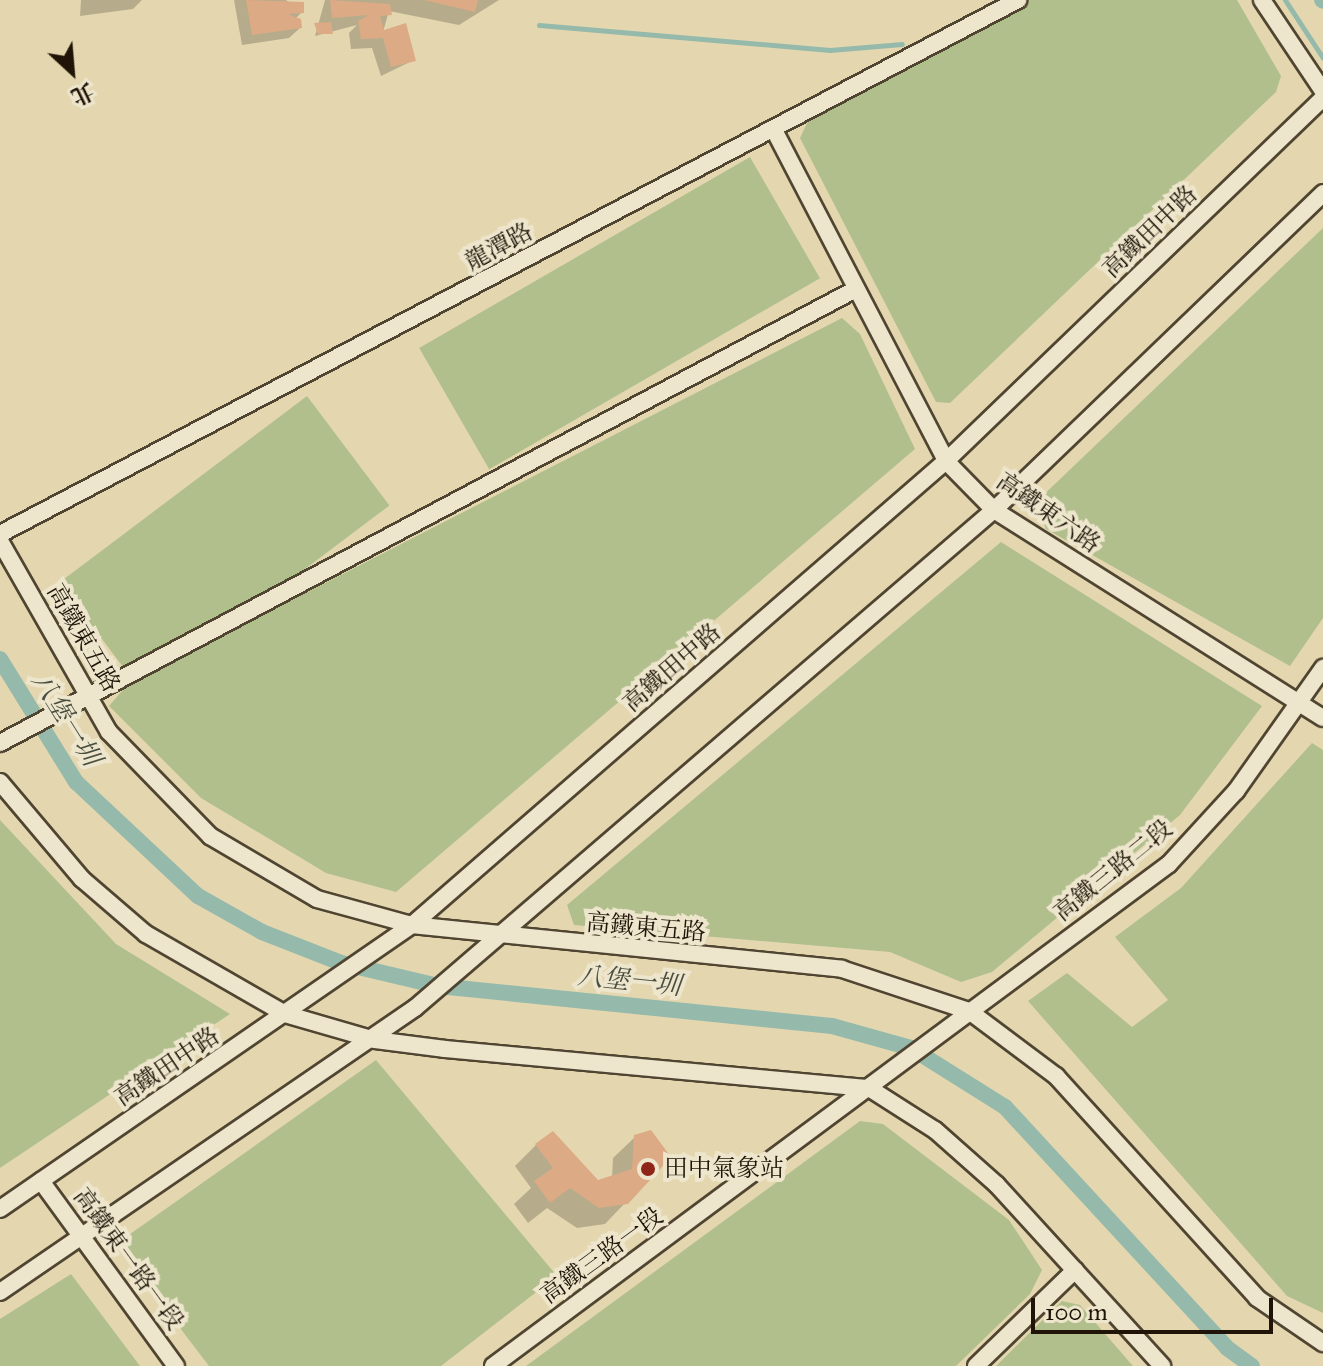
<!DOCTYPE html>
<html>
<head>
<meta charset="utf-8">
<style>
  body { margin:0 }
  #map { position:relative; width:1323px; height:1366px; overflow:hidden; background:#e4d7b0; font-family:"IM FELL Great Primer","Noto Serif TC",serif }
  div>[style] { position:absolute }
  .green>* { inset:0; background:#b1bf8d; transform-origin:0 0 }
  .shadow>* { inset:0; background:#0003 }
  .stream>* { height:5px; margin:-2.5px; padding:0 2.5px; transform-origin:2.5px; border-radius:2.5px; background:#95baab }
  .canal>* { height:16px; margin:-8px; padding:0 8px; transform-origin:8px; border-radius:8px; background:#95baab }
  .building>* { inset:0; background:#dcaa84 }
  .roads { filter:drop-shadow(2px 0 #504531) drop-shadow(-2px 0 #504531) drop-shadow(0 2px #504531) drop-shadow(0 -2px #504531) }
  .street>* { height:16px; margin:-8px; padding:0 8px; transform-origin:8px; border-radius:8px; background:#ede5cc }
  .dots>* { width:22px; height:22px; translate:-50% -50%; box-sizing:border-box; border:4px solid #ede5cc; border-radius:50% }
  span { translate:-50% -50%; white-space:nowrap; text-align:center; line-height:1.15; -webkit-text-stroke:8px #ede5cc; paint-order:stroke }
  .street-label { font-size:24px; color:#1f1407 }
  .poi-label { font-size:24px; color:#1f1407 }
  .left { translate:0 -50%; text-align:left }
  .water-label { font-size:26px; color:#484e40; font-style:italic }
  .north { position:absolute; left:32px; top:32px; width:80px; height:80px; -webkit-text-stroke:6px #ede5cc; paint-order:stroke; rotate:154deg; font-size:22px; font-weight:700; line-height:32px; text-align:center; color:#1f1407 }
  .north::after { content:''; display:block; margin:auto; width:28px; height:36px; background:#1f1407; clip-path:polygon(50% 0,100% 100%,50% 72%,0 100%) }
  .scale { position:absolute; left:1031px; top:1298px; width:242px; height:36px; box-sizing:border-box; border:4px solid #1f1407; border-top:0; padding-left:10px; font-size:24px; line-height:28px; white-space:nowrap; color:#1f1407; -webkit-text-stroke:6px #ede5cc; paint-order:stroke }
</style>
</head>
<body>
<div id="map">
  <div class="green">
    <div style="clip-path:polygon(1030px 0,1237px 0,1281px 76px,1276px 92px,950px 403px,936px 402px,800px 138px,809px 119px)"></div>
    <div style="left:750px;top:157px;width:140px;height:382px;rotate:60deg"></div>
    <div style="clip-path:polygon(1323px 228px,1323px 618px,1290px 666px,1046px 529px,1036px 502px)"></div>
    <div style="clip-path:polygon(842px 318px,860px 334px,915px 449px,396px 892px,326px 873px,201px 798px,109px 706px,128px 684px)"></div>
    <div style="left:307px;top:396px;width:137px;height:310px;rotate:53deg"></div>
    <div style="clip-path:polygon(1001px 542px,1262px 706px,1180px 815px,992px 972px,961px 982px,890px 952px,574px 925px,567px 905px)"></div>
    <div style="clip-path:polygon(1312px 743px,1323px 750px,1323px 1313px,1287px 1296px,1028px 1001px,1067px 973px,1132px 1027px,1168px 1000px,1115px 937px,1181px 888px)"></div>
    <div style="clip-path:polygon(0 820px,116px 944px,230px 1014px,0 1168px)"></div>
    <div style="clip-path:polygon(376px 1060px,557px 1276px,441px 1366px,209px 1366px,116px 1244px)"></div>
    <div style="clip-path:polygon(860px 1121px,883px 1124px,1009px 1220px,1042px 1270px,1030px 1294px,956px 1366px,526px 1366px)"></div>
    <div style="clip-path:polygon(71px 1274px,140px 1366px,0 1366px,0 1319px)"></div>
    <div style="clip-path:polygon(1062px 1301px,1080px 1305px,1133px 1366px,996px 1366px)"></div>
  </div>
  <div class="shadow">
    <div style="clip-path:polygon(81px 0,142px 0,133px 9px,80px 16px)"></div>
    <div style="clip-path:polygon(234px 0,286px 0,302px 12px,295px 19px,300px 28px,289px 38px,242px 45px)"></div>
    <div style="clip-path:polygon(325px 0,499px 0,459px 25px,389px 11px,383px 32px,414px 60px,381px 76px,372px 48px,351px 49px,349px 33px,357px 25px,315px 36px)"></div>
    <div style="clip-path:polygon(635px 1137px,669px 1157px,605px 1224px,577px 1228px,547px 1208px,528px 1223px,514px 1204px,531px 1188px,515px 1166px,536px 1145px,597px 1183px,612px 1178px,613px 1158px)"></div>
  </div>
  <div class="stream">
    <div style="left:1285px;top:0;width:69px;rotate:56.8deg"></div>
    <div style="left:539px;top:25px;width:292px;rotate:4.9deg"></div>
    <div style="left:830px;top:50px;width:72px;rotate:-4.8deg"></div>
  </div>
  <div class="canal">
    <div style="left:1322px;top:0;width:1px;rotate:45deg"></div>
    <div style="left:0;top:659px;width:145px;rotate:58.3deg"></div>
    <div style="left:76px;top:782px;width:167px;rotate:43.1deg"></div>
    <div style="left:198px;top:896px;width:73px;rotate:29.4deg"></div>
    <div style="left:262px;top:932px;width:85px;rotate:21.4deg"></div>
    <div style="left:341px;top:963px;width:100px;rotate:13.3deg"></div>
    <div style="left:438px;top:986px;width:396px;rotate:5.8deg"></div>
    <div style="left:832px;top:1026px;width:82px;rotate:15.6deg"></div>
    <div style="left:911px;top:1048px;width:111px;rotate:32.1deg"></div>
    <div style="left:1005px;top:1107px;width:328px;rotate:47.3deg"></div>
    <div style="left:1227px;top:1348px;width:31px;rotate:36deg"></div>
  </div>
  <div class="building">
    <div style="clip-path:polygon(246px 0,304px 2px,304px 13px,287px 14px,301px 19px,302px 28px,252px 35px)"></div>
    <div style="clip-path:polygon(330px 0,390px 4px,392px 15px,380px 16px,384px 30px,406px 23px,416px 61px,391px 67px,383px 38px,361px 39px,358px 21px,369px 15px,332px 18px)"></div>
    <div style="clip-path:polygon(424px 0,478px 0,475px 12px)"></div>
    <div style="clip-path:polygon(331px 22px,333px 34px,318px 34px,314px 23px)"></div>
    <div style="clip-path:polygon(651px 1130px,671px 1157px,628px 1204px,599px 1208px,570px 1188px,550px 1203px,534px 1181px,553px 1168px,535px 1144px,553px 1131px,598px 1180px,632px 1169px,634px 1135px)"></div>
  </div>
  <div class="roads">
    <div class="street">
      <div style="left:1262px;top:0;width:110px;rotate:56.2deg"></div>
      <div style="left:774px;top:130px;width:373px;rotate:62.5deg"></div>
      <div style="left:946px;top:461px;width:69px;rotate:45.6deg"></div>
      <div style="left:994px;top:510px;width:389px;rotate:32.3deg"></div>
      <div style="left:0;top:534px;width:1150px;rotate:-27.68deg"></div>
      <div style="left:0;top:541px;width:220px;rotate:60.3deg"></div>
      <div style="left:109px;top:732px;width:145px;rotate:45.8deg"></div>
      <div style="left:210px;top:836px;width:124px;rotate:30.5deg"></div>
      <div style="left:317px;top:899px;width:98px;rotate:15.3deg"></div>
      <div style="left:412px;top:925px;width:432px;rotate:5.8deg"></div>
      <div style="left:842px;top:969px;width:134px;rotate:18.3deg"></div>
      <div style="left:969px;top:1011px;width:109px;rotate:36.8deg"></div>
      <div style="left:1056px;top:1076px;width:299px;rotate:47.8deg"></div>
      <div style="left:1257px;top:1298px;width:80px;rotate:34.3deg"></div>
      <div style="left:0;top:743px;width:969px;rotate:-27.94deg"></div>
      <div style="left:0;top:782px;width:127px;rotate:49.8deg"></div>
      <div style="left:82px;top:879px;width:84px;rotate:40.7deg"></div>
      <div style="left:146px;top:934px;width:160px;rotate:29.9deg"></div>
      <div style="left:285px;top:1014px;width:94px;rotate:16.1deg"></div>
      <div style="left:375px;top:1040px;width:71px;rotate:7.3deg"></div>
      <div style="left:445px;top:1049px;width:426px;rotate:5.3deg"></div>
      <div style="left:869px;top:1088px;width:78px;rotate:32.5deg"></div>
      <div style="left:935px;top:1130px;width:83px;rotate:41.6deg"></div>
      <div style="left:997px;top:1185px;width:245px;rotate:47.6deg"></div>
      <div style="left:41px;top:1181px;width:229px;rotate:53.9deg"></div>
      <div style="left:0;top:1209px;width:500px;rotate:-34.58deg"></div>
      <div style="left:412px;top:925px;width:707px;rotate:-40.99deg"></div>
      <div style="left:946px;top:461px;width:523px;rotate:-43.92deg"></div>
      <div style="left:0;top:1292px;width:503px;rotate:-34.39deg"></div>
      <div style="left:415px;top:1008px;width:764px;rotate:-40.7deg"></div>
      <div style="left:994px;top:510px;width:457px;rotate:-43.9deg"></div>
      <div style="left:493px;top:1366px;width:842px;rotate:-36.6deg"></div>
      <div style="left:1169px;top:864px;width:99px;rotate:-47.5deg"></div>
      <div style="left:1236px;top:791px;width:151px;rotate:-54.7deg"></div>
      <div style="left:976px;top:1366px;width:138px;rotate:-44.1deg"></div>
    </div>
  </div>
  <div class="dots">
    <div style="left:648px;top:1169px;background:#8f2418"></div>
  </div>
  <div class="street-label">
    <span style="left:1150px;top:232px;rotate:-44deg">高鐵田中路</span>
    <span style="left:499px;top:247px;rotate:-28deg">龍潭路</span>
    <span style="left:1048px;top:513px;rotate:35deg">高鐵東六路</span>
    <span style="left:83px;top:638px;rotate:60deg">高鐵東五路</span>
    <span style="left:672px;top:668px;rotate:-41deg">高鐵田中路</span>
    <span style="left:1113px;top:871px;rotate:-39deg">高鐵三路二段</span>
    <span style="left:646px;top:928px;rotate:5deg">高鐵東五路</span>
    <span style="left:167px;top:1067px;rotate:-34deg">高鐵田中路</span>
    <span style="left:602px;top:1256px;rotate:-36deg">高鐵三路一段</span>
    <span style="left:128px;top:1259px;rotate:54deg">高鐵東一路一段</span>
  </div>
  <div class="poi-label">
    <span class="left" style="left:664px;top:1169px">田中氣象站</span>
  </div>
  <div class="water-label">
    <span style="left:66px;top:719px;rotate:58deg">八堡一圳</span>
    <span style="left:629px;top:981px;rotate:6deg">八堡一圳</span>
  </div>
  <div class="north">北</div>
  <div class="scale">100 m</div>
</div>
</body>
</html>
